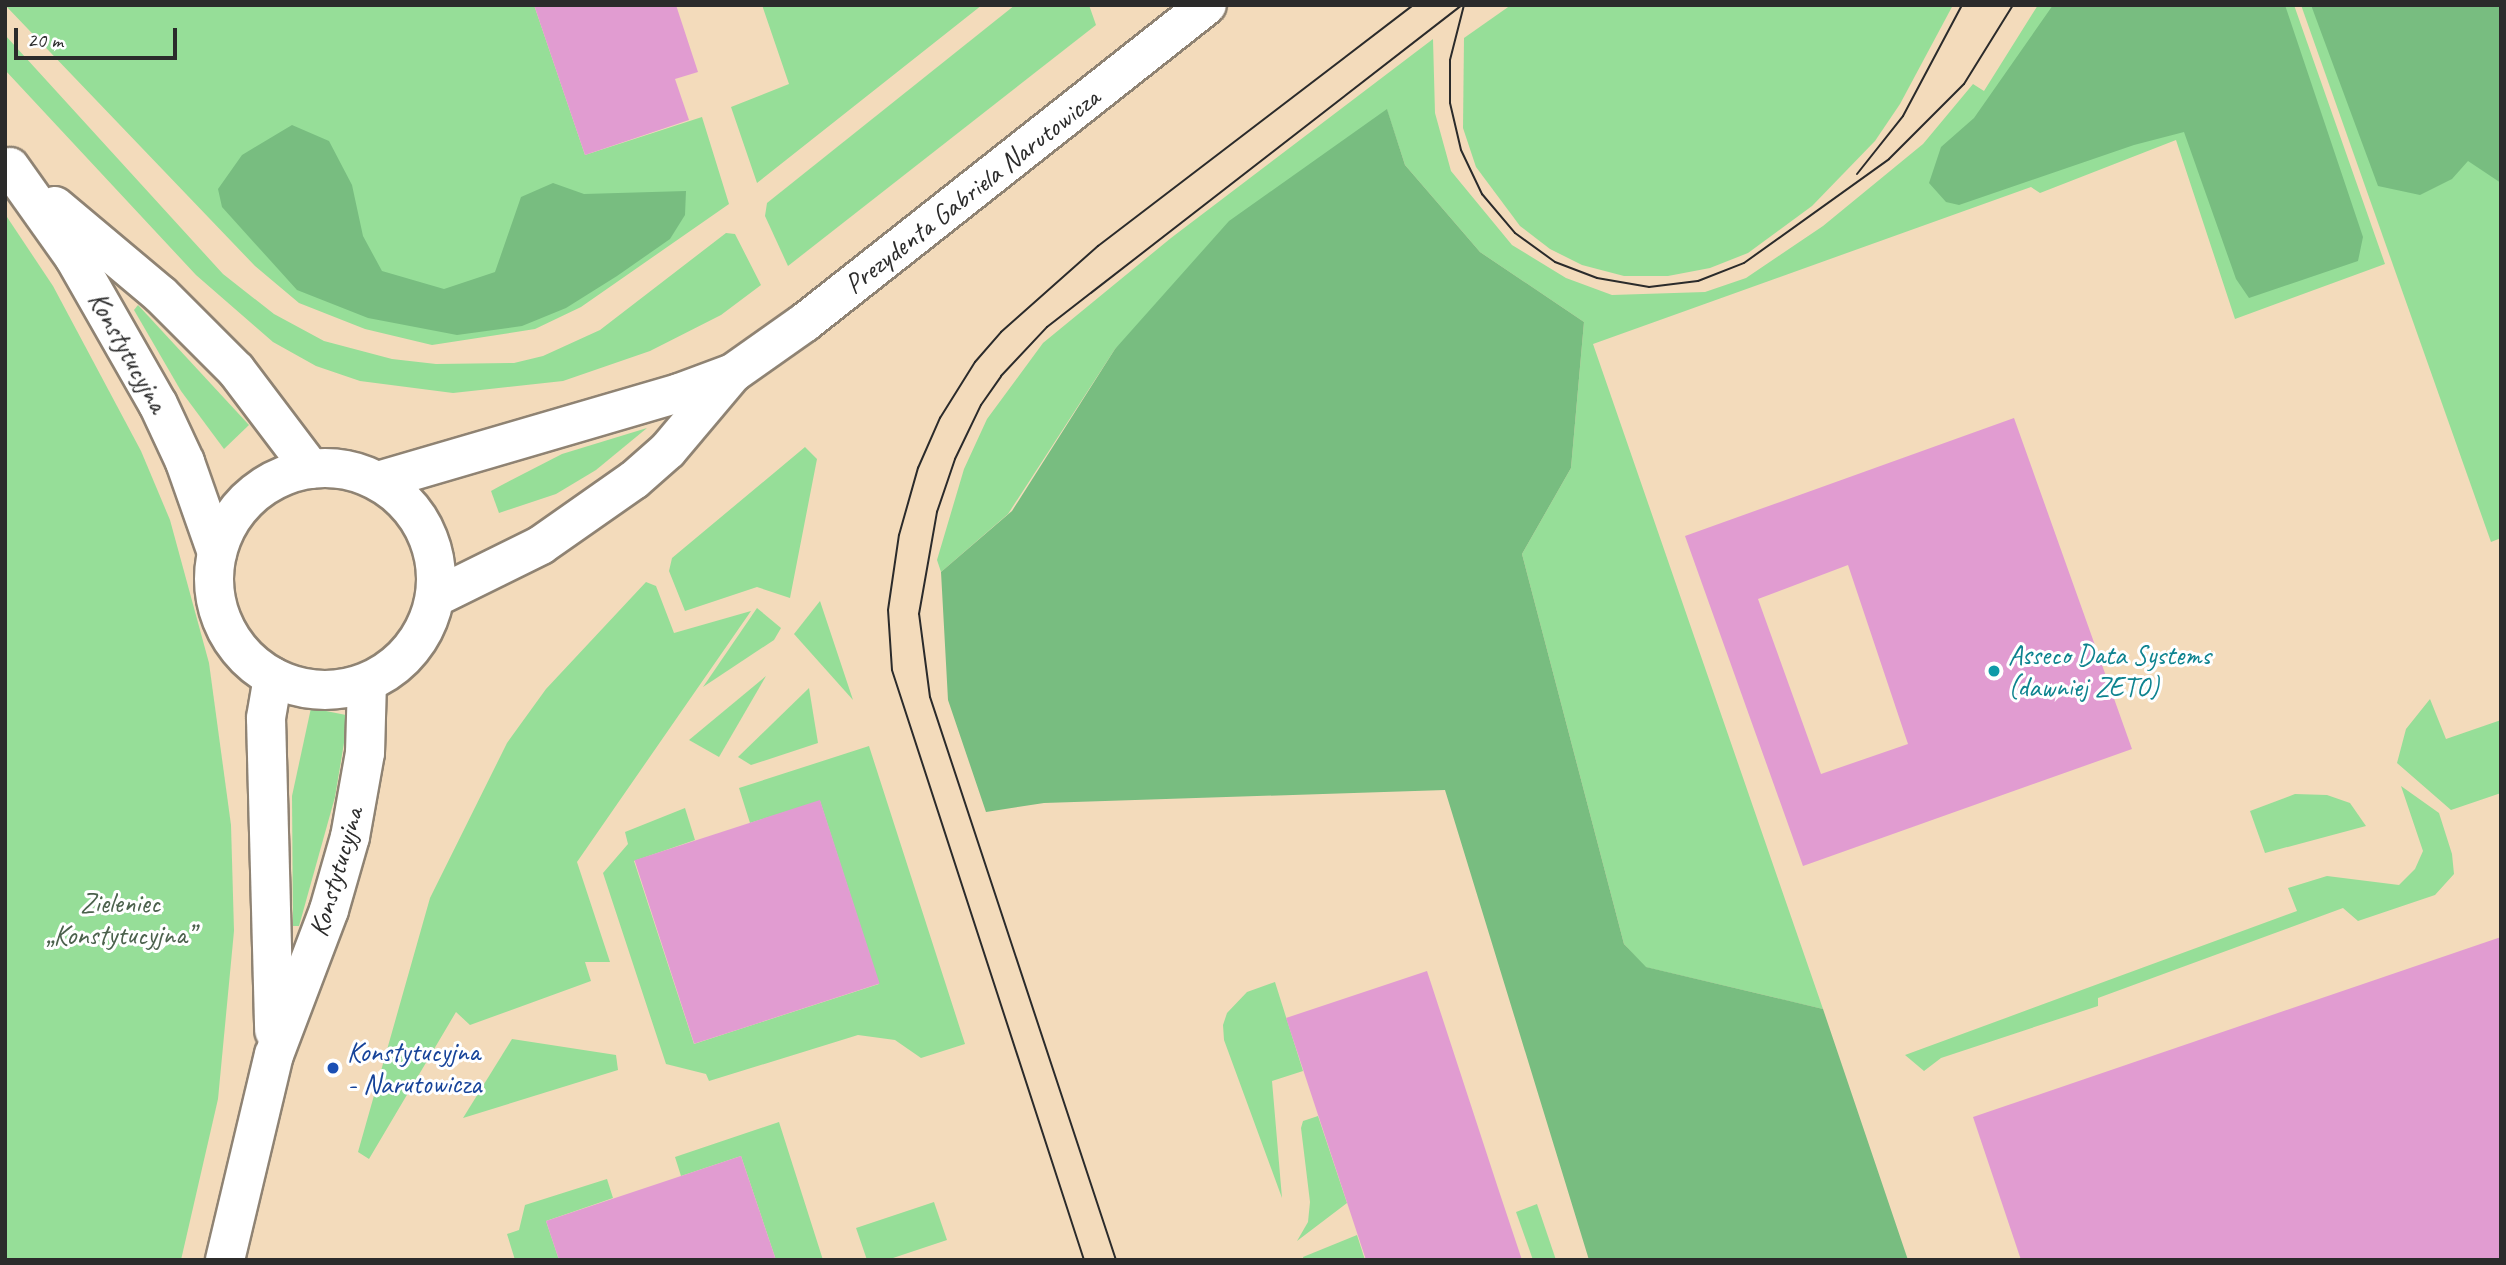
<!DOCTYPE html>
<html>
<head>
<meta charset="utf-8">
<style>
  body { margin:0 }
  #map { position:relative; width:2506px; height:1265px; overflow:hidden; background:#f3dbbb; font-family:Caveat,sans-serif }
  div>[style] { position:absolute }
  .green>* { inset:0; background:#96de98 }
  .forest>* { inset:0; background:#78bd80 }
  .building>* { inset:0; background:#e19cd1; transform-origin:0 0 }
  .roads { filter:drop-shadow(2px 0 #8f8373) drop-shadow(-2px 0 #8f8373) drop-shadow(0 2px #8f8373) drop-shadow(0 -2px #8f8373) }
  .tertiary>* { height:38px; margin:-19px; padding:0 19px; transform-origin:19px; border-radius:19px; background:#fff }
  .tertiary>.ring { margin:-19px; padding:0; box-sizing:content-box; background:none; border:38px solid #fff; border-radius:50% }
  .tram>* { height:2px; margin:-1px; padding:0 1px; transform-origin:1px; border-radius:1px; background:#2b2b2b }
  .dots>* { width:19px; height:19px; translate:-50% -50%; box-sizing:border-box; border:4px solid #fff; border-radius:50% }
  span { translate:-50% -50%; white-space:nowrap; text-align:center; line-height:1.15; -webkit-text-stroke:6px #fff; paint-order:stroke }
  .street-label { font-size:28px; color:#2b2b2b }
  .culture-label { font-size:28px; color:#0d838f }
  .left { translate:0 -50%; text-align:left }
  .park-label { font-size:28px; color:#4b614c }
  .transit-label { font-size:28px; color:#164399 }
  .frame { position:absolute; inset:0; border:7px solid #2b2b2b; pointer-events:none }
  .scale { position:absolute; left:14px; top:28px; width:163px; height:32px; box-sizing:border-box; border:4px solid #2b2b2b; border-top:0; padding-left:9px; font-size:21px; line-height:24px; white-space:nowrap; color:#2b2b2b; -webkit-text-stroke:5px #fff; paint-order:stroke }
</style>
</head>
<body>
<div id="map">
  <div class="green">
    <div style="clip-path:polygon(5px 5px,534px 5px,585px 155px,702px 117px,729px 204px,581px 307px,535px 329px,432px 345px,365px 329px,299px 303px,255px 266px)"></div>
    <div style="clip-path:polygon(762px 5px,982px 5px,757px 183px,731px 107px,789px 84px)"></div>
    <div style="clip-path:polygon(1015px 5px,1089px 5px,1096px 25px,788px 266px,765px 216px,767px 203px)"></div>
    <div style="clip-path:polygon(1511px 5px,1953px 5px,1900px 104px,1875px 141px,1812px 206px,1748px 253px,1710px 268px,1668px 276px,1624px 276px,1582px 265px,1550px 249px,1520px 226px,1476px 167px,1463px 128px,1464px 38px)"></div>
    <div style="clip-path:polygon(2038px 5px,2294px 5px,2385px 264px,2235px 319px,2176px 140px,2040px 193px,2031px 187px,1593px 344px,1823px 1009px,1645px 967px,1624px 944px,1522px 554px,1571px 468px,1584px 322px,1480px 252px,1405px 165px,1387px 110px,1115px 349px,1008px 514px,941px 572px,937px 560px,964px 469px,987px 419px,1043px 343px,1171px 238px,1433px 39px,1435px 113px,1451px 171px,1512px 245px,1566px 278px,1612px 295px,1705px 292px,1746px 278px,1823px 226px,1923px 144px,1973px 84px,1984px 91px)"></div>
    <div style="clip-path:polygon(2301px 5px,2501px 5px,2501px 538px,2491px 542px)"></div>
    <div style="clip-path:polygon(5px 35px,223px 274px,274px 314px,324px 341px,392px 359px,436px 364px,514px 363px,543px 356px,600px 330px,726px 233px,735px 234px,761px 285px,721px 315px,650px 351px,563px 381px,453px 393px,360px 381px,316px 366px,273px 342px,196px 275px,5px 70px)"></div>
    <div style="clip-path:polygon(5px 214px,53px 286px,141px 451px,170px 520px,209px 663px,231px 825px,234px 931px,218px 1099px,181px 1260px,5px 1260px)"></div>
    <div style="clip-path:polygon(138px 305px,249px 425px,224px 449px,181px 391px,134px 310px)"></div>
    <div style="clip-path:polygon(647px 428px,596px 470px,556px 494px,499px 513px,491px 491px,500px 486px,562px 454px)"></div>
    <div style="clip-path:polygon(805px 447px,817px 459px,790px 598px,757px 587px,685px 611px,669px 571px,672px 558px)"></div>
    <div style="clip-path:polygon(646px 582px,656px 586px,674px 633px,751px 611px,577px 862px,610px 962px,585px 962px,591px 981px,470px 1025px,456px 1012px,369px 1159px,358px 1152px,430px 898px,507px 743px,546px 689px)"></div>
    <div style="clip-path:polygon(820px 601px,853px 700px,794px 634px)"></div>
    <div style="clip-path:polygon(757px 608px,781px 628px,774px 640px,703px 687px)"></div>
    <div style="clip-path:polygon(766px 676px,719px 757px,689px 740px)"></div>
    <div style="clip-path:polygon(809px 688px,818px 743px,751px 765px,738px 757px)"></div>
    <div style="clip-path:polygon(2430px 699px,2446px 739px,2501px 720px,2501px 793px,2451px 810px,2397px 763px,2406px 729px)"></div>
    <div style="clip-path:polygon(311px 708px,346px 715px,346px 731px,335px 797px,299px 926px,293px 926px,292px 796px)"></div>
    <div style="clip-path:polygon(869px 746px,965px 1044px,921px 1058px,895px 1040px,858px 1035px,709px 1081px,706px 1074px,666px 1064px,603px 873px,628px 844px,625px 832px,685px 808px,695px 840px,634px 861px,694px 1044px,879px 984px,820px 801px,750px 823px,739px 788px)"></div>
    <div style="clip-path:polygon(2401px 786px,2439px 813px,2452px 854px,2454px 874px,2435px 895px,2358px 921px,2343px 908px,2098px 998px,2098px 1006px,1941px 1058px,1924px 1071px,1905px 1055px,2297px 911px,2288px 888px,2327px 876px,2399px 885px,2415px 869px,2423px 851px)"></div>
    <div style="clip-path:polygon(2295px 794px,2327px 795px,2350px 803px,2366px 826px,2265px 853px,2250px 811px)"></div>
    <div style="clip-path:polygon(1275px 982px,1303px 1071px,1272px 1081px,1282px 1198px,1224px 1040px,1223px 1025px,1227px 1013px,1247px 992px)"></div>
    <div style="clip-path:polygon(512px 1039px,616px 1055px,618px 1070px,463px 1118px)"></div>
    <div style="clip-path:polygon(1318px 1116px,1347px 1203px,1297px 1241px,1308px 1222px,1310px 1202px,1301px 1128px,1303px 1121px)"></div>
    <div style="clip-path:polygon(779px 1122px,823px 1260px,776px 1260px,741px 1156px,681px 1176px,675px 1157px)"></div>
    <div style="clip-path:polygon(607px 1179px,613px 1198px,546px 1221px,559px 1260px,515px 1260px,507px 1234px,519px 1230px,525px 1205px)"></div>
    <div style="clip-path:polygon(934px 1202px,947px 1240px,887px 1260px,867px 1260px,856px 1228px)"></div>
    <div style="clip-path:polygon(1537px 1204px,1556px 1260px,1533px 1260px,1516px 1212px)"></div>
    <div style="clip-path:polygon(1357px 1235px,1365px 1260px,1304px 1260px,1303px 1257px)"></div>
  </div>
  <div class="forest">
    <div style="clip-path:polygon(2053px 5px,2285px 5px,2363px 237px,2358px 261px,2249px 298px,2236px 279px,2184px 132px,2134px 145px,1959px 205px,1946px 202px,1929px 183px,1941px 147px,1974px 118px)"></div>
    <div style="clip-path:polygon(2311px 5px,2501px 5px,2501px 183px,2468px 161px,2452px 179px,2420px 195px,2378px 186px)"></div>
    <div style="clip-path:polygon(1387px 109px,1405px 165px,1480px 252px,1584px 322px,1571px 468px,1522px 554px,1624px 944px,1646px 967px,1823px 1009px,1908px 1260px,1589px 1260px,1445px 790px,1044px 803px,986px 812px,948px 700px,941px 572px,1012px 511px,1115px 349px,1229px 221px)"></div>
    <div style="clip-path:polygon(292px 125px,329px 141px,352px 185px,363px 236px,382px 271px,444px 289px,495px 272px,521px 197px,553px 183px,584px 194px,686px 191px,685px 215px,670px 239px,617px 276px,566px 308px,522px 326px,457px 335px,368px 318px,297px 290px,222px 207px,218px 189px,242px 155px)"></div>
  </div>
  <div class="building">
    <div style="clip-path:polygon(534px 5px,676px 5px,698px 72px,675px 79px,689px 120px,585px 155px)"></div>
    <div style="clip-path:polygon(evenodd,2014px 418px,2132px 749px,1803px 866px,1685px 536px,2014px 418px,1848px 565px,1908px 744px,1821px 774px,1758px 599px,1848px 565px)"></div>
    <div style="left:820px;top:800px;width:193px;height:195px;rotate:72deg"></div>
    <div style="clip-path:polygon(2501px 937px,2501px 1260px,2021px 1260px,1973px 1117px)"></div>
    <div style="clip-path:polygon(1427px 971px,1498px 1188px,1522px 1260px,1366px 1260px,1286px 1018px)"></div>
    <div style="clip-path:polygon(741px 1156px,776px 1260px,559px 1260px,546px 1221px)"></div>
  </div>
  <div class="roads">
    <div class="tertiary">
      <div style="left:10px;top:167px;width:110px;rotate:54.6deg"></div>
      <div style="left:74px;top:257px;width:169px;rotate:60.3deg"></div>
      <div style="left:158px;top:404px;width:64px;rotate:65deg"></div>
      <div style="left:185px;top:462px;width:96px;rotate:70.6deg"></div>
      <div style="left:55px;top:206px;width:138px;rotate:40deg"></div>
      <div style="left:161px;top:295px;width:106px;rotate:45deg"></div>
      <div style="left:236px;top:370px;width:124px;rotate:52.9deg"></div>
      <div class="ring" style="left:214px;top:468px;width:184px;height:184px"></div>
      <div style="left:378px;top:481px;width:314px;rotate:-16.3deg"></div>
      <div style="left:679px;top:393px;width:58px;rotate:-20.3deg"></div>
      <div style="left:733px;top:373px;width:87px;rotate:-35.2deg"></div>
      <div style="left:804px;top:323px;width:513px;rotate:-38.28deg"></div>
      <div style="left:436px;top:597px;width:117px;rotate:-26.3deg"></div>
      <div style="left:541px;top:545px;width:113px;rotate:-35deg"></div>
      <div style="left:634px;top:480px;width:45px;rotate:-41.4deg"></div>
      <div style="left:668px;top:450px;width:99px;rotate:-49.9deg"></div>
      <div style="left:273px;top:677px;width:42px;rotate:99.7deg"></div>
      <div style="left:266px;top:718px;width:313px;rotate:88.5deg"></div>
      <div style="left:225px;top:1260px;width:211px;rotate:-76.6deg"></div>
      <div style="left:274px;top:1055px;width:155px;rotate:-69.2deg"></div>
      <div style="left:329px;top:910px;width:76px;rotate:-74deg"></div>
      <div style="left:350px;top:837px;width:85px;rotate:-79.9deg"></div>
      <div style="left:365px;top:753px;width:70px;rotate:-88.4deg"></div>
    </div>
  </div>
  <div class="tram">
    <div style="left:1464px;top:5px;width:57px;rotate:104.3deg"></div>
    <div style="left:1450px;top:60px;width:43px;rotate:90deg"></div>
    <div style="left:1450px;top:103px;width:48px;rotate:76.8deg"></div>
    <div style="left:1461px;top:150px;width:49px;rotate:64.5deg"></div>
    <div style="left:1482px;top:194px;width:51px;rotate:49.8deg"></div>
    <div style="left:1515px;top:233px;width:49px;rotate:35.9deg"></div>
    <div style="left:1555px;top:262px;width:45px;rotate:20.9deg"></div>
    <div style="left:1597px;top:278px;width:53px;rotate:9.8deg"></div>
    <div style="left:1649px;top:287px;width:49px;rotate:-7deg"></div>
    <div style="left:1698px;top:281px;width:49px;rotate:-21.4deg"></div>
    <div style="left:1744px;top:263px;width:178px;rotate:-35.6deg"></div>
    <div style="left:1889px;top:159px;width:106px;rotate:-45deg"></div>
    <div style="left:1964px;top:84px;width:93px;rotate:-58.2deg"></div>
    <div style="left:1857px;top:174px;width:74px;rotate:-51.6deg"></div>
    <div style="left:1903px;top:116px;width:126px;rotate:-62deg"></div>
    <div style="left:1084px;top:1260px;width:620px;rotate:-108.03deg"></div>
    <div style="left:892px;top:670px;width:60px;rotate:-93.8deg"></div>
    <div style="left:888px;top:610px;width:76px;rotate:-81.7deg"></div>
    <div style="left:899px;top:535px;width:70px;rotate:-74.2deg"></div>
    <div style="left:918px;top:468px;width:55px;rotate:-66.3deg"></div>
    <div style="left:940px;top:418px;width:66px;rotate:-58deg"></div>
    <div style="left:975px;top:362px;width:40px;rotate:-49deg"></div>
    <div style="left:1001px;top:332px;width:130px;rotate:-41.6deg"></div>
    <div style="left:1098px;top:246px;width:397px;rotate:-37.4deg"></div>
    <div style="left:1116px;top:1260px;width:593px;rotate:-108.28deg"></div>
    <div style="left:930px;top:697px;width:84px;rotate:-97.5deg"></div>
    <div style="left:919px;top:614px;width:104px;rotate:-80deg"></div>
    <div style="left:937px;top:512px;width:56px;rotate:-71.2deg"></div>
    <div style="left:955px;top:459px;width:60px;rotate:-64.3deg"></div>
    <div style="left:981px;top:405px;width:35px;rotate:-55deg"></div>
    <div style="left:1001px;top:376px;width:67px;rotate:-46.8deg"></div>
    <div style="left:1047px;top:327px;width:525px;rotate:-37.81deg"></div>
  </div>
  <div class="dots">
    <div style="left:1994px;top:671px;background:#0f9aa8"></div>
    <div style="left:333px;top:1068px;background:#1a4fb4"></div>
  </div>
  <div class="street-label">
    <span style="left:972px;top:191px;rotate:-38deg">Prezydenta Gabriela Narutowicza</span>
    <span style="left:128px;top:352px;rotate:61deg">Konstytucyjna</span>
    <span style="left:336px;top:872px;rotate:-74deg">Konstytucyjna</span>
  </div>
  <div class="culture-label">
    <span class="left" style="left:2008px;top:671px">Asseco Data Systems<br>(dawniej ZETO)</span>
  </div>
  <div class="park-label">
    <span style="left:120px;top:919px">Zieleniec<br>„Konstytucyjna”</span>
  </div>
  <div class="transit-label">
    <span class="left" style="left:347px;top:1068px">Konstytucyjna<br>- Narutowicza</span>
  </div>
  <div class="frame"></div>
  <div class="scale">20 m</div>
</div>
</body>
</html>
